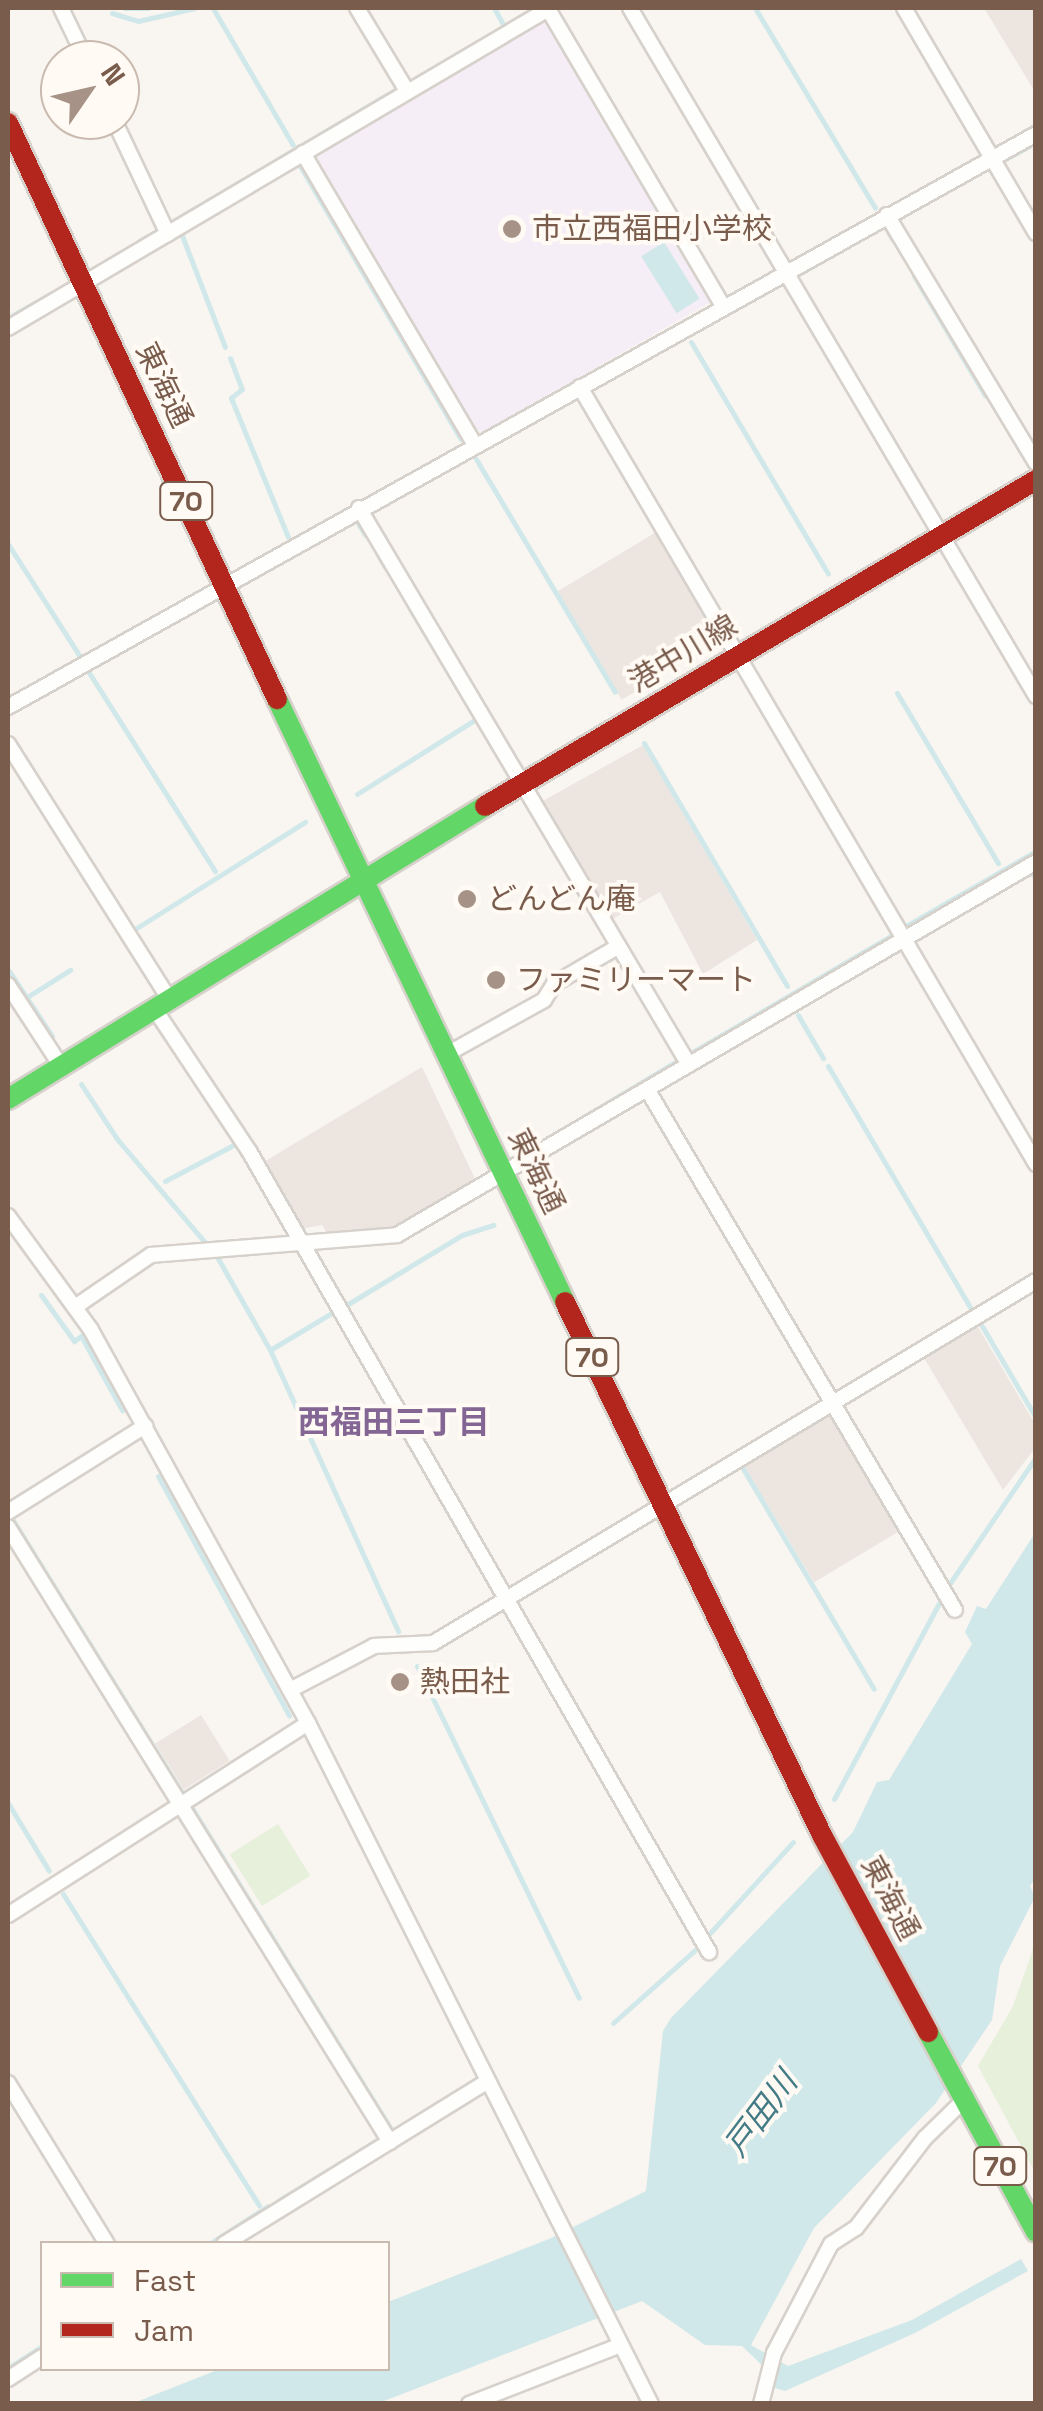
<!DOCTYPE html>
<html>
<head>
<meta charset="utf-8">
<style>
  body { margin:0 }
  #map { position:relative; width:1043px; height:2411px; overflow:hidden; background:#f9f5f0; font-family:"Space Grotesk","Noto Sans JP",sans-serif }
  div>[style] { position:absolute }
  .industrial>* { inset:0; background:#ede5e0; transform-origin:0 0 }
  .education>* { inset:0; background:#f6eef6 }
  .green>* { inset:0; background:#e7f0db; transform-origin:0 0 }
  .water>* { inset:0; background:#d0e8ea; transform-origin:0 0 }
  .stream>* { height:5px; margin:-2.5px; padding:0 2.5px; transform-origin:2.5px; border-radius:2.5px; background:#d0e8ea }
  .roads { filter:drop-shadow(2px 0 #d7d1cb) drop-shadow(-2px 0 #d7d1cb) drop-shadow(0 2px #d7d1cb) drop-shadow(0 -2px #d7d1cb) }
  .street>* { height:14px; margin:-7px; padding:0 7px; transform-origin:7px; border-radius:7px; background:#fefefd }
  .fast>* { height:20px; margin:-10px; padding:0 10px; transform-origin:10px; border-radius:10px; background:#63d668 }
  .jam>* { height:20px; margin:-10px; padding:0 10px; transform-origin:10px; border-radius:10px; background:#b3261e }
  .dots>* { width:28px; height:28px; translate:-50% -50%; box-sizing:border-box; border:5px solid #fffaf3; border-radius:50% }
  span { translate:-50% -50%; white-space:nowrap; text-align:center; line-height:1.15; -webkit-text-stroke:8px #fffaf3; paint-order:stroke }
  .shield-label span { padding:2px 8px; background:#fffaf3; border:2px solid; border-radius:8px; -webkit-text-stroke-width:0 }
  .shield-label { font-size:28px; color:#7a5c4d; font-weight:700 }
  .poi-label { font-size:30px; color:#7a5c4d }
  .left { translate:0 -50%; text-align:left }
  .street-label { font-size:30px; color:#7a5c4d }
  .neighbourhood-label { font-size:32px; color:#846695; font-weight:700 }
  .water-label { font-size:32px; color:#437c86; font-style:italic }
  .frame { position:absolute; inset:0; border:10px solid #7a5c4d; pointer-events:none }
  .legend { position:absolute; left:40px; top:2241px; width:350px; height:130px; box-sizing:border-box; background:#fffaf3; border:2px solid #cabbb1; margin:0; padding:12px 18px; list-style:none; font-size:30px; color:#7a5c4d }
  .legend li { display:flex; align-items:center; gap:20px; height:50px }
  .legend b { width:50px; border:2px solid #cabbb1 }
  .north { position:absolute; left:40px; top:40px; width:100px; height:100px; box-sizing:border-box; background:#fffaf3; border:2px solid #cabbb1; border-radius:50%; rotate:56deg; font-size:28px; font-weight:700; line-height:40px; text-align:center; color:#7a5c4d }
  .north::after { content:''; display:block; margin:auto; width:35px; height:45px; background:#a69286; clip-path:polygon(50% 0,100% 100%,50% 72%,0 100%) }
</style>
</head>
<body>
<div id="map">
  <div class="industrial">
    <div style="clip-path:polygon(984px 8px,1035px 8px,1035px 92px)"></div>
    <div style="left:658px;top:531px;width:126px;height:118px;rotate:59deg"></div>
    <div style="clip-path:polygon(643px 745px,757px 940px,703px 974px,660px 892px,611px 920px,541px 802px)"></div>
    <div style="clip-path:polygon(422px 1067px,477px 1183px,393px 1230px,329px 1237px,322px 1225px,301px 1229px,262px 1163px)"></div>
    <div style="clip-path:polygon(978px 1327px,1035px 1424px,1035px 1448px,1003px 1490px,924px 1358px)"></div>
    <div style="left:828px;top:1413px;width:138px;height:99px;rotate:59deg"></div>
    <div style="left:201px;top:1715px;width:54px;height:54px;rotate:58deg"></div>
  </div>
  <div class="education">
    <div style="clip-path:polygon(545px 19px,712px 301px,485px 431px,474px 430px,312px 156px)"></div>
  </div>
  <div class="green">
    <div style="left:278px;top:1824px;width:61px;height:57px;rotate:58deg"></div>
    <div style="clip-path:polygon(1035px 1943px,1035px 2172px,978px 2066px,1013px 2006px)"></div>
  </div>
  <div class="water">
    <div style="left:664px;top:242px;width:67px;height:27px;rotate:58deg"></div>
    <div style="clip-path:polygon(1035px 1533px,1036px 1878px,1030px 1886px,1035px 1897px,1000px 1966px,992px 2020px,936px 2103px,814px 2228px,751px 2345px,788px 2366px,912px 2320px,1021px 2259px,1028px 2271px,915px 2333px,785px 2391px,772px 2387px,775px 2378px,742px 2346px,705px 2345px,642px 2301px,379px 2403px,131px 2404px,220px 2369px,388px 2368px,388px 2302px,549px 2239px,646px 2191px,663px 2031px,671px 2018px,853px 1832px,877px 1782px,889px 1780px,972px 1644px,965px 1632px,977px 1606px,986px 1609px)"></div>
  </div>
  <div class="stream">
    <div style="left:125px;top:8px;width:23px"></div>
    <div style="left:494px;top:8px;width:18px;rotate:61deg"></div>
    <div style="left:755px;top:8px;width:233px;rotate:59deg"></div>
    <div style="left:214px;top:10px;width:156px;rotate:59.7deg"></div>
    <div style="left:112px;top:13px;width:27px;rotate:17deg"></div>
    <div style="left:138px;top:21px;width:58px;rotate:-12.8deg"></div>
    <div style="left:413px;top:80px;width:78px;rotate:-30.2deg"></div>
    <div style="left:1002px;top:161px;width:31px;rotate:-29deg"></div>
    <div style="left:300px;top:166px;width:317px;rotate:59.5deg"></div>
    <div style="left:175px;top:220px;width:256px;rotate:-30.6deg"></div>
    <div style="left:886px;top:228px;width:13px;rotate:61deg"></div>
    <div style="left:181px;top:233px;width:122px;rotate:68.9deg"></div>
    <div style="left:139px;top:241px;width:18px;rotate:-29deg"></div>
    <div style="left:799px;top:274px;width:20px;rotate:-30deg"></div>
    <div style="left:914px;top:276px;width:139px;rotate:59.2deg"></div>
    <div style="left:8px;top:318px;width:48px;rotate:-29.7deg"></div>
    <div style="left:691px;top:342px;width:269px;rotate:59.4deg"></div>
    <div style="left:230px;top:358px;width:33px;rotate:69deg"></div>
    <div style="left:242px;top:389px;width:14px;rotate:141deg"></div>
    <div style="left:231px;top:398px;width:150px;rotate:67.7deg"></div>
    <div style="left:476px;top:459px;width:271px;rotate:59.2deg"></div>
    <div style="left:356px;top:520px;width:17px;rotate:59deg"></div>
    <div style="left:8px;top:544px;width:132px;rotate:57.4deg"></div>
    <div style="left:379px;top:557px;width:12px;rotate:59deg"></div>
    <div style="left:410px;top:609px;width:118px;rotate:58.9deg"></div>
    <div style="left:88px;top:671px;width:237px;rotate:57.6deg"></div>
    <div style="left:897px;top:693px;width:198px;rotate:59.3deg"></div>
    <div style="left:644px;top:743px;width:282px;rotate:59.5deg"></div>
    <div style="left:357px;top:794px;width:141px;rotate:-32.2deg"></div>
    <div style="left:1032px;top:873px;width:7px;rotate:56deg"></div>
    <div style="left:906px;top:926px;width:150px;rotate:-30deg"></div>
    <div style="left:135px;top:929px;width:201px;rotate:-32.2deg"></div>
    <div style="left:9px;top:971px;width:78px;rotate:56.5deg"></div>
    <div style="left:27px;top:997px;width:51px;rotate:-32.1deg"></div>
    <div style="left:798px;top:1015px;width:50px;rotate:59.8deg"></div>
    <div style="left:691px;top:1053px;width:233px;rotate:-30.4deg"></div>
    <div style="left:828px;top:1066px;width:280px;rotate:59.5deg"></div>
    <div style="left:81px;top:1084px;width:66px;rotate:56.8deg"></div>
    <div style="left:117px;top:1139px;width:142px;rotate:49.6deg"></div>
    <div style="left:537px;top:1145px;width:163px;rotate:-31deg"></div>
    <div style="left:165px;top:1181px;width:81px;rotate:-27.8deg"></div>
    <div style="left:216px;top:1255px;width:109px;rotate:60.4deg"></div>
    <div style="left:270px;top:1350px;width:309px;rotate:65.5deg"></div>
    <div style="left:41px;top:1295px;width:57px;rotate:54.3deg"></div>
    <div style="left:74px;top:1341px;width:9px;rotate:-36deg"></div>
    <div style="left:81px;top:1336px;width:85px;rotate:61deg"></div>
    <div style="left:348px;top:1304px;width:133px;rotate:-31.2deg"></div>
    <div style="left:462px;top:1235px;width:33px;rotate:-18deg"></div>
    <div style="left:982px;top:1326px;width:107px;rotate:59.6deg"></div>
    <div style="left:270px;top:1350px;width:76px;rotate:-31deg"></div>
    <div style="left:742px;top:1467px;width:258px;rotate:59.3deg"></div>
    <div style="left:158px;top:1476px;width:273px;rotate:61.3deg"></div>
    <div style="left:11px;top:1517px;width:322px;rotate:58.2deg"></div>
    <div style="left:948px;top:1586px;width:156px;rotate:-55.7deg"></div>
    <div style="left:417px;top:1666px;width:369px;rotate:64deg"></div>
    <div style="left:834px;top:1799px;width:225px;rotate:-61.8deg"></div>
    <div style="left:8px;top:1803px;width:79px;rotate:58.9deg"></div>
    <div style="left:192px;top:1808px;width:378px;rotate:58.2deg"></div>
    <div style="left:63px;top:1894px;width:368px;rotate:57.8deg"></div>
    <div style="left:710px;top:1933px;width:123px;rotate:-47.6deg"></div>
    <div style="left:613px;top:2023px;width:110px;rotate:-41.7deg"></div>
    <div style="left:278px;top:2201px;width:116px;rotate:-31.6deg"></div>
    <div style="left:209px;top:2244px;width:70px;rotate:-32.8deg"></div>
    <div style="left:8px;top:2368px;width:40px;rotate:-32.9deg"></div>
  </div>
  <div class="roads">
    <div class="street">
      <div style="left:61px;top:8px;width:58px;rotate:64.3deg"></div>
      <div style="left:357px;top:8px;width:97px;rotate:58.9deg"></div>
      <div style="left:630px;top:8px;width:799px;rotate:59.45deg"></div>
      <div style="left:904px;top:8px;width:261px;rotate:59.6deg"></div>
      <div style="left:548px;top:9px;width:345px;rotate:59.5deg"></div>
      <div style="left:114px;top:120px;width:126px;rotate:64.7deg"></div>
      <div style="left:303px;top:153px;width:337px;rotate:59.5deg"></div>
      <div style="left:887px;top:215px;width:289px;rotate:59deg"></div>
      <div style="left:8px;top:328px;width:629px;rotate:-30.56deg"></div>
      <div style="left:580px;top:387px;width:901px;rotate:59.59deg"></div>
      <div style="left:359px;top:508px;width:647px;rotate:59.35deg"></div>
      <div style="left:8px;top:707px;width:1177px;rotate:-29.13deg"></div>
      <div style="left:8px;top:744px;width:302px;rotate:57.7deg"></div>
      <div style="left:8px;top:985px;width:97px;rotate:56.8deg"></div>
      <div style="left:154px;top:1008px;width:172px;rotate:56.4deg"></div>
      <div style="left:249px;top:1151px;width:924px;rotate:60.13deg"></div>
      <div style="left:447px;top:1054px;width:111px;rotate:-29.1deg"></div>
      <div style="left:544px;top:1000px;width:19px;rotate:-58deg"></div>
      <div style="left:554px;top:984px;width:75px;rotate:-30.3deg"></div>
      <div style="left:647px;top:1089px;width:605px;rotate:59.41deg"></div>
      <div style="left:8px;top:1216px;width:141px;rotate:53.9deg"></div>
      <div style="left:91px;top:1330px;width:449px;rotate:61.1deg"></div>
      <div style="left:308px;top:1723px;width:763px;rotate:63.27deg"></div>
      <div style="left:75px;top:1307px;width:92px;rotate:-34.4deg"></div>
      <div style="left:151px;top:1255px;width:247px;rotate:-4.6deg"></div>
      <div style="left:397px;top:1235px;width:740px;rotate:-30.27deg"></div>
      <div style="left:8px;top:1512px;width:162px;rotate:-32.1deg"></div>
      <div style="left:8px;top:1527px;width:724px;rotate:58.15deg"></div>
      <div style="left:290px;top:1690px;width:95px;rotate:-27.6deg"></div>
      <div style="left:374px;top:1646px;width:59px;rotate:-2.9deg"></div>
      <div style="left:433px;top:1643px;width:703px;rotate:-30.98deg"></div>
      <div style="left:8px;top:1915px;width:356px;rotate:-32.6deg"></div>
      <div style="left:8px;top:2083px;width:189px;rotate:58.4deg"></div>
      <div style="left:224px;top:2244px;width:308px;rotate:-31.7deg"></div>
      <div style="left:8px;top:2379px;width:40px;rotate:-32.9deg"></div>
      <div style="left:469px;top:2404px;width:163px;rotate:-21.2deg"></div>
      <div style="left:761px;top:2404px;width:53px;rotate:-75.7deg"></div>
      <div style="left:774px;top:2353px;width:123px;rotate:-62.4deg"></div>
      <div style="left:831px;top:2244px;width:30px;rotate:-33deg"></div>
      <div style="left:856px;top:2228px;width:113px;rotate:-52.5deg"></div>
      <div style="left:925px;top:2138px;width:56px;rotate:-44.3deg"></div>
    </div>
    <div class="fast">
      <div style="left:277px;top:699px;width:668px;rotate:64.47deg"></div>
      <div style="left:8px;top:1099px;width:560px;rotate:-31.56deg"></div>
      <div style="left:928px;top:2032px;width:227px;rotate:61.6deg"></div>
    </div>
    <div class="jam">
      <div style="left:8px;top:123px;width:636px;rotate:64.97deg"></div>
      <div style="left:485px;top:806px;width:640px;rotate:-30.61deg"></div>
      <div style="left:565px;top:1302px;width:592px;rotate:64.26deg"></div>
      <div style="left:822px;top:1835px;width:224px;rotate:61.7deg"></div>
    </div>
  </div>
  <div class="dots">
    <div style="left:512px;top:229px;background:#a69286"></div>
    <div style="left:467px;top:899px;background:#a69286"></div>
    <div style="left:496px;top:980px;background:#a69286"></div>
    <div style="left:400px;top:1682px;background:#a69286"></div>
  </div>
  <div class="shield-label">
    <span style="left:186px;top:501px">70</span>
    <span style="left:592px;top:1357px">70</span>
    <span style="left:1000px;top:2166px">70</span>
  </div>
  <div class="poi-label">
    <span class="left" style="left:532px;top:229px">市立西福田小学校</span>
    <span class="left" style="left:487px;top:899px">どんどん庵</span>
    <span class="left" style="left:516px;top:980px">ファミリーマート</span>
    <span class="left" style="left:420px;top:1682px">熱田社</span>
  </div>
  <div class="street-label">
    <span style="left:164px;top:385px;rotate:64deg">東海通</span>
    <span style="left:683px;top:654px;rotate:-31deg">港中川線</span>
    <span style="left:536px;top:1171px;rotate:64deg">東海通</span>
    <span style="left:890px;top:1898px;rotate:62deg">東海通</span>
  </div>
  <div class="neighbourhood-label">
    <span style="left:394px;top:1422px">西福田三丁目</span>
  </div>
  <div class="water-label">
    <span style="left:761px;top:2114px;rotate:-53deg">戸田川</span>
  </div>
  <div class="frame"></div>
  <ul class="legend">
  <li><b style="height:12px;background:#63d668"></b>Fast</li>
  <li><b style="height:12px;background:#b3261e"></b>Jam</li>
  </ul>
  <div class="north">N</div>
</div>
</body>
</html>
